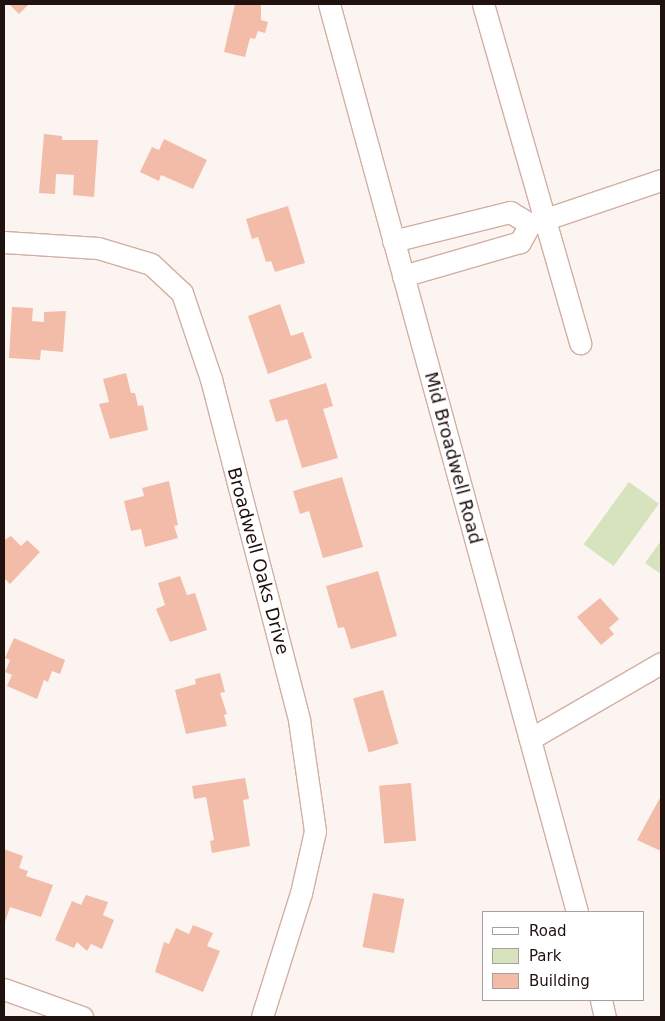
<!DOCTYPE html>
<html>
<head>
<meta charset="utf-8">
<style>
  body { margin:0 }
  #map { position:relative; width:665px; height:1021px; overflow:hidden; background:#fbf4f1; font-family:"DejaVu Sans",sans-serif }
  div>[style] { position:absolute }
  .green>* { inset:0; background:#d6e3bc; transform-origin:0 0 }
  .building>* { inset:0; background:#f2bca9; transform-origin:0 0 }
  .roads { filter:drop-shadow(1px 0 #d2afa2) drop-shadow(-1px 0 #d2afa2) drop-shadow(0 1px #d2afa2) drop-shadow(0 -1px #d2afa2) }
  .minor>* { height:21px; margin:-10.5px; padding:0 10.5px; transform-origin:10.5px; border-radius:10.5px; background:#fff }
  span { translate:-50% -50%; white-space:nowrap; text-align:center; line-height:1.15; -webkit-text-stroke:4px #fff; paint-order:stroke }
  .street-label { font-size:18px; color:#20130f }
  .frame { position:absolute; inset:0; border:5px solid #20130f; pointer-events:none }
  .legend { position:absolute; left:482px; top:911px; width:162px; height:90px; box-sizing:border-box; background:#fff; border:1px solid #a6a19f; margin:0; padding:6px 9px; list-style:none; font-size:15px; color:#20130f }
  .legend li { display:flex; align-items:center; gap:10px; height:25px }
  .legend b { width:25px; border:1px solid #a6a19f }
</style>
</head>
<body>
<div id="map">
  <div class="green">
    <div style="left:629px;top:482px;width:37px;height:77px;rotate:36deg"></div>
    <div style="clip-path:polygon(661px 541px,661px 574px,645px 563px)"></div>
  </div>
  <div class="building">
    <div style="clip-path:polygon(9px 4px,29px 4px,19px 14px)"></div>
    <div style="clip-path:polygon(235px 4px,261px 4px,261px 20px,268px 22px,265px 33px,258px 31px,255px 39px,250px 38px,245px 57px,224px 52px)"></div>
    <div style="clip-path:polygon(44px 134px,62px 136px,62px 140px,98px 140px,94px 197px,73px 195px,74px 175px,56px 174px,55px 194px,39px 193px)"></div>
    <div style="clip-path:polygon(164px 139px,207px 160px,193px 189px,161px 175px,159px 181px,140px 172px,152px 147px,159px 150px)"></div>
    <div style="clip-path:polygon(288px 206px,305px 263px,275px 272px,271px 261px,266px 262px,258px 237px,252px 239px,246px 219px)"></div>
    <div style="clip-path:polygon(280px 304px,291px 336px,303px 332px,312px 358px,268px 374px,248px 316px)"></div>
    <div style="clip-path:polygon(12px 307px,33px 308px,32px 321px,44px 322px,44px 312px,66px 311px,63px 352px,41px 350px,40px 360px,9px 358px)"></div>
    <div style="clip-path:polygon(126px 373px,131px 393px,135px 393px,138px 406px,143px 405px,148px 430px,110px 439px,99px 404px,109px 402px,103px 379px)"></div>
    <div style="clip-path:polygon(326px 383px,333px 406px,323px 409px,338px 458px,302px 468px,287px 419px,276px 422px,269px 400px)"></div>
    <div style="clip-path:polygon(342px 477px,363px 547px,323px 558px,309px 511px,300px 514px,293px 491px)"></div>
    <div style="clip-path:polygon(169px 481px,178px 525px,174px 526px,178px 538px,145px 547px,141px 529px,131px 531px,124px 501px,144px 496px,142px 488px)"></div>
    <div style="clip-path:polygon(11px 536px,21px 546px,27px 540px,40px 552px,10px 584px,4px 578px,4px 540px)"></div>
    <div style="clip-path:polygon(378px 571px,397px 636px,351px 649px,344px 627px,338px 628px,326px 586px)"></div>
    <div style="clip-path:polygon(180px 576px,187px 595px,195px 593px,207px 630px,170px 642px,156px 609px,165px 605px,158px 583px)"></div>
    <div style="clip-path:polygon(600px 598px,619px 619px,609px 628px,614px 634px,601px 645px,577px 617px)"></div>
    <div style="clip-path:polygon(14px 638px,65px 660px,60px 674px,52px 671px,48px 682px,44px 680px,37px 699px,7px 686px,12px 675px,5px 672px,10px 660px,5px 658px)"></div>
    <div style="clip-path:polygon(220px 673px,225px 692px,220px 693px,227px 714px,224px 715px,227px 726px,186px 734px,175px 690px,196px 684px,195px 679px)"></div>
    <div style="left:383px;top:690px;width:56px;height:31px;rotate:74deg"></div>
    <div style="clip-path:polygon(245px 778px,249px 799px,243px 800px,250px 846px,212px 853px,210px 841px,214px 840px,206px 797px,194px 799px,192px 786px)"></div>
    <div style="left:411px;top:783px;width:58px;height:32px;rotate:85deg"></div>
    <div style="clip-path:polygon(661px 796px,661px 851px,637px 840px)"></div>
    <div style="clip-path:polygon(4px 849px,23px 856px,19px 868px,28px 871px,26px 876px,53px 885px,41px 917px,10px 907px,4px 925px)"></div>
    <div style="left:373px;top:893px;width:32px;height:55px;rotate:11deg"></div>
    <div style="clip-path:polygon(86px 895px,108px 902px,103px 915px,114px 920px,102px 949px,91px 944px,87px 951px,77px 942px,74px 948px,55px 940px,72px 901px,81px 905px)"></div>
    <div style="clip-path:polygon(193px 925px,213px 933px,207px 946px,220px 951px,203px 992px,155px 972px,164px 942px,169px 944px,176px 928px,189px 934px)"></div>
  </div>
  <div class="roads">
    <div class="minor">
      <div style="left:329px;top:4px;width:941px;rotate:74.72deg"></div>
      <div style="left:483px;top:4px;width:353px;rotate:74deg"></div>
      <div style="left:531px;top:224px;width:137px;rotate:-18.7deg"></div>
      <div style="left:393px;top:241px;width:121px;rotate:-13.9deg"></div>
      <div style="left:510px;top:212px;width:23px;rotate:31deg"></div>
      <div style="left:530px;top:224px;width:21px;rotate:119deg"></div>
      <div style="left:520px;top:242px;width:122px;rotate:163.8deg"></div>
      <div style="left:4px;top:242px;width:94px;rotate:3.7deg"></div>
      <div style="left:98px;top:248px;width:55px;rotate:16.8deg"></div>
      <div style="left:151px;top:264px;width:42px;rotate:43.1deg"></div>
      <div style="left:182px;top:293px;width:91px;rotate:71.4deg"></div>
      <div style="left:211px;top:379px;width:352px;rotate:75.5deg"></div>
      <div style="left:299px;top:720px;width:112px;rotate:81.8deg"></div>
      <div style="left:315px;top:831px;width:64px;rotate:102.7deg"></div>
      <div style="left:301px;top:893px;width:130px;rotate:107.5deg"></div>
      <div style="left:530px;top:739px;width:151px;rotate:-30.1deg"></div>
      <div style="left:4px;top:989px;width:83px;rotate:19.7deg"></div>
      <div style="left:601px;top:1000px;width:17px;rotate:77deg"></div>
    </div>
  </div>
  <div class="street-label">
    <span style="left:453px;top:458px;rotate:75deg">Mid Broadwell Road</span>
    <span style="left:258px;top:561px;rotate:75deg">Broadwell Oaks Drive</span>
  </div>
  <div class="frame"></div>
  <ul class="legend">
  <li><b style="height:6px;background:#fff"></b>Road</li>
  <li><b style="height:14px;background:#d6e3bc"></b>Park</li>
  <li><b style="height:14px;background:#f2bca9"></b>Building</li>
  </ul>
</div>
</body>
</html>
